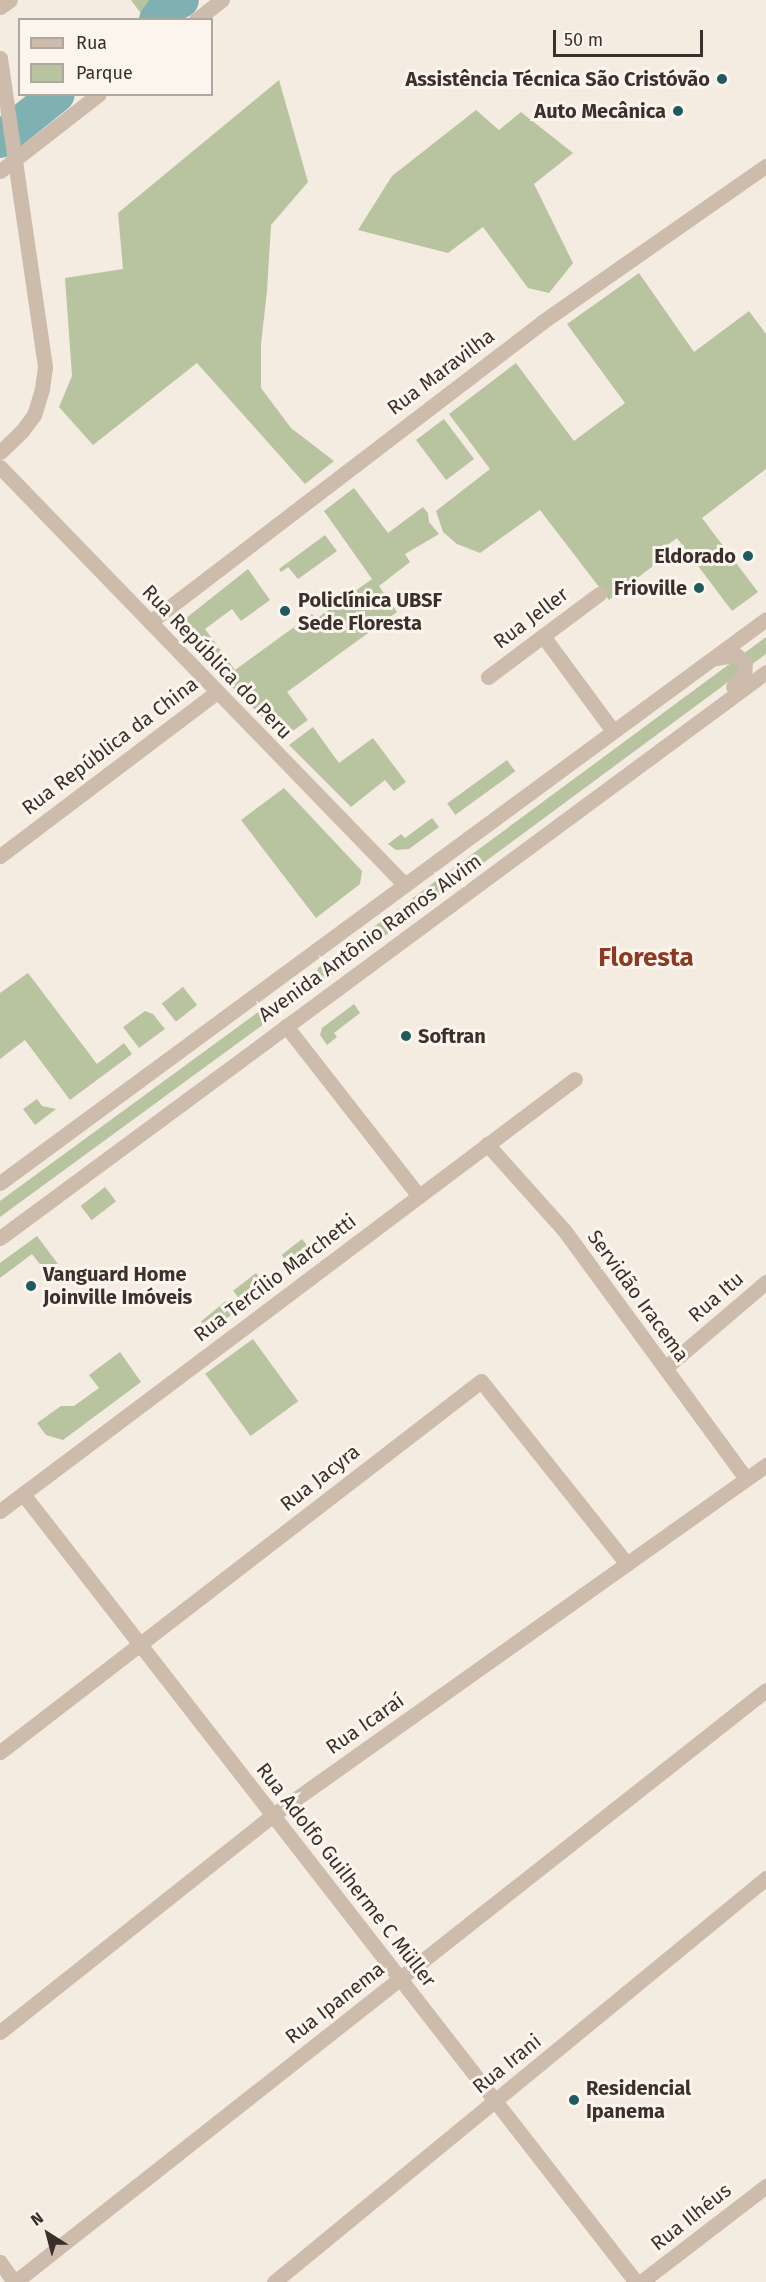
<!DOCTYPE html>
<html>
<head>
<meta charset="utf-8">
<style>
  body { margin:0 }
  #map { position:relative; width:766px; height:2282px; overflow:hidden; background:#f4ebe1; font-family:"Fira Sans",sans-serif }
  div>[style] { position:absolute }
  .green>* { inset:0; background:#b8c4a0; transform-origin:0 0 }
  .river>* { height:36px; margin:-18px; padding:0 18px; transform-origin:18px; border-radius:18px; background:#7fb0b2 }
  .minor>* { height:15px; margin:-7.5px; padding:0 7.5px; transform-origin:7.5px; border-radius:7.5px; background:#cdbbac }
  .dots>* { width:16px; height:16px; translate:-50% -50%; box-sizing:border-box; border:3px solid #fbf5ee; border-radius:50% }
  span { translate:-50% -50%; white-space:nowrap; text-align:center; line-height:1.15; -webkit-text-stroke:6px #fbf5ee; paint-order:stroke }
  .poi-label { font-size:20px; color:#3b302b; font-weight:700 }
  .right { translate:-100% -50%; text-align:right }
  .left { translate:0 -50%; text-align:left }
  .street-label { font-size:20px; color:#3b302b }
  .district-label { font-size:26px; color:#8c3b22; font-weight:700 }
  .legend { position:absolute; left:18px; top:18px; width:195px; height:78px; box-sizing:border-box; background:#fbf5ee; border:2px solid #aea6a0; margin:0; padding:8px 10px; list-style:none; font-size:18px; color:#3b302b }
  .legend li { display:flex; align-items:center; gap:12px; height:30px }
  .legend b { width:30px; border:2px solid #aea6a0 }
  .north { position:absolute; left:18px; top:2204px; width:60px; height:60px; -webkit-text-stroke:4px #fbf5ee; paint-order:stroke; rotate:324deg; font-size:16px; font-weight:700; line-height:24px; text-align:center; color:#3b302b }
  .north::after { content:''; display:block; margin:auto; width:21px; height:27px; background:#3b302b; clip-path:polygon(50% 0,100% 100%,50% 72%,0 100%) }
  .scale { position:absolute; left:553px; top:30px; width:150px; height:27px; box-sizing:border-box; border:3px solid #3b302b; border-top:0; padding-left:8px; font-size:18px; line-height:21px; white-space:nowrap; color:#3b302b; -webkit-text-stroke:4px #fbf5ee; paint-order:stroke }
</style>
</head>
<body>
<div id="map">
  <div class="green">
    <div style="clip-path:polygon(131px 0,193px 0,167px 19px,146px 20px)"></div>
    <div style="clip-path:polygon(279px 80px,308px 182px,271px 225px,267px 291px,261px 344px,261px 388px,291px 428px,334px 461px,305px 484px,197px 363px,93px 445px,59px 407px,72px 376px,65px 278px,123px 269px,118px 213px)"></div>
    <div style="clip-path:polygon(476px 110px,499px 130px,521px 112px,573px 153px,534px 184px,573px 263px,549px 293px,528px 288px,483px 227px,448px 253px,358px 230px,392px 176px)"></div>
    <div style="clip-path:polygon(639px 273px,694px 352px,749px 311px,766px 334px,766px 469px,702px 518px,758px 592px,732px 611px,677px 538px,654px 555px,658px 562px,609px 600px,540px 510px,480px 553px,457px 544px,443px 532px,436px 511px,490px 469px,449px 414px,516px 363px,574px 441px,625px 403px,567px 324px)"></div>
    <div style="left:444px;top:419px;width:50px;height:35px;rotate:53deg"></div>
    <div style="clip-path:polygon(354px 488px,388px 533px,423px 507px,428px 513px,429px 522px,439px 534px,405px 554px,410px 562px,379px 586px,397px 612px,287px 692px,308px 720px,283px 738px,177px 631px,176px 626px,248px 569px,270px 600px,241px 621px,232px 609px,205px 629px,235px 670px,312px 614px,316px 619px,372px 579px,324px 511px)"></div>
    <div style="clip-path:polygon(325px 535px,337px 551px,298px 579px,288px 567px,281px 572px,279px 569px)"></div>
    <div style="clip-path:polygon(766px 637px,766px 654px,325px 980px,320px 980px,316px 977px,318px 968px)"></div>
    <div style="clip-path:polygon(313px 727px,339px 763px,373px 738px,406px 782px,394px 791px,385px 780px,351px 807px,289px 745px)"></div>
    <div style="left:507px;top:760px;width:14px;height:74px;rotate:54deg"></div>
    <div style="clip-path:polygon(284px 788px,362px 871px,360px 884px,316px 918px,241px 820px)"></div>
    <div style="clip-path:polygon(432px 818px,439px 827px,409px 849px,396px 850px,388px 844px,401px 834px,405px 838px)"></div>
    <div style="clip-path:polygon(28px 973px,97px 1064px,124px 1043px,132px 1054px,70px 1100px,25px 1040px,0 1059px,0 993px)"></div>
    <div style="left:183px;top:987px;width:23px;height:27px;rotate:52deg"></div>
    <div style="clip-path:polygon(354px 1004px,360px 1013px,334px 1033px,337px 1037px,327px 1045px,320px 1035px,322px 1028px)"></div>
    <div style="clip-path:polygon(266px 1009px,271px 1015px,268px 1021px,0 1217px,0 1201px,261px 1010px)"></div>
    <div style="clip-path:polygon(145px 1011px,153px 1014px,165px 1029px,139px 1048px,123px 1027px)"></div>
    <div style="clip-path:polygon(37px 1099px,42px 1106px,56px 1109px,35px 1125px,23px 1109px)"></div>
    <div style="left:105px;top:1187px;width:18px;height:31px;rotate:52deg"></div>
    <div style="clip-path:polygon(37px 1236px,58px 1264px,46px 1272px,32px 1254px,0 1278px,0 1263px)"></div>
    <div style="left:302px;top:1239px;width:18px;height:26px;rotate:52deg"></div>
    <div style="left:256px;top:1273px;width:18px;height:29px;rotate:52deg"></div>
    <div style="left:226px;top:1301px;width:14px;height:32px;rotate:51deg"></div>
    <div style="left:253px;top:1339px;width:77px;height:59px;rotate:54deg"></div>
    <div style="clip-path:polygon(120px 1352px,141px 1382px,63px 1440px,46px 1435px,37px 1423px,61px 1406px,74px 1406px,99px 1388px,89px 1375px)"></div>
  </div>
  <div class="river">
    <div style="left:157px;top:20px;width:17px;rotate:-54deg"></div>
    <div style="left:167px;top:6px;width:15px;rotate:-23deg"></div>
    <div style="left:0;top:140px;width:73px;rotate:-38.9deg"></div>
  </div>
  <div class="minor">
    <div style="left:0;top:7px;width:12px;rotate:-35deg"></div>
    <div style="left:196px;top:20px;width:33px;rotate:-38deg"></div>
    <div style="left:0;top:58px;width:312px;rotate:81.7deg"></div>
    <div style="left:45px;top:367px;width:22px;rotate:98deg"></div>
    <div style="left:42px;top:389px;width:27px;rotate:107deg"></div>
    <div style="left:34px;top:415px;width:20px;rotate:127deg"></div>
    <div style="left:22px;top:431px;width:30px;rotate:136deg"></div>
    <div style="left:0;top:171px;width:125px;rotate:-37.9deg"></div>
    <div style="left:0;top:467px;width:582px;rotate:45.9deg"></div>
    <div style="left:150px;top:622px;width:494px;rotate:-37.4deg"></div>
    <div style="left:542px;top:322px;width:273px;rotate:-34.9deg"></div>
    <div style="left:543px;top:636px;width:118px;rotate:53.6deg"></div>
    <div style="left:716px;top:658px;width:20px;rotate:-9deg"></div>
    <div style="left:736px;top:655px;width:11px;rotate:38deg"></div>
    <div style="left:745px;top:662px;width:16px;rotate:94deg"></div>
    <div style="left:744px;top:678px;width:14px;rotate:141deg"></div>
    <div style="left:488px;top:677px;width:139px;rotate:-36.8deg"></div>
    <div style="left:0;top:856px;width:272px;rotate:-37.1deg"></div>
    <div style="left:286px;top:1026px;width:216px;rotate:52deg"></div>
    <div style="left:487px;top:1144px;width:115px;rotate:48.2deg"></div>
    <div style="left:564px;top:1230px;width:308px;rotate:53.8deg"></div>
    <div style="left:0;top:1183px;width:951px;rotate:-36.36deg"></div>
    <div style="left:0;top:1238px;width:952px;rotate:-36.46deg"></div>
    <div style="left:665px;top:1368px;width:133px;rotate:-40.4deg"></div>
    <div style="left:23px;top:1494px;width:998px;rotate:52.12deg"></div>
    <div style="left:0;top:1511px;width:719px;rotate:-36.92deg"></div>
    <div style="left:0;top:1752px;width:607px;rotate:-37.64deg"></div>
    <div style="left:481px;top:1381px;width:234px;rotate:51.4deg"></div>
    <div style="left:0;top:2032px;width:349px;rotate:-38.5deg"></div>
    <div style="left:273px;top:1815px;width:605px;rotate:-35.37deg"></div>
    <div style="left:0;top:2262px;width:24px;rotate:55deg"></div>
    <div style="left:15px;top:2282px;width:956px;rotate:-38.25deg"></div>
    <div style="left:274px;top:2282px;width:637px;rotate:-39.39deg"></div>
    <div style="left:641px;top:2282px;width:158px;rotate:-37.5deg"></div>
  </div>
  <div class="dots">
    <div style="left:722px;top:79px;background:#1f5a5e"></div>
    <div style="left:678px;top:111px;background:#1f5a5e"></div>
    <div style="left:748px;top:556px;background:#1f5a5e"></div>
    <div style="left:699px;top:588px;background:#1f5a5e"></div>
    <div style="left:285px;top:611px;background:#1f5a5e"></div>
    <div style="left:406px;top:1036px;background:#1f5a5e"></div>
    <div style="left:31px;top:1286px;background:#1f5a5e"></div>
    <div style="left:574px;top:2100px;background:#1f5a5e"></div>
  </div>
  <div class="poi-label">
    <span class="right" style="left:710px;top:79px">Assistência Técnica São Cristóvão</span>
    <span class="right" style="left:666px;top:111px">Auto Mecânica</span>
    <span class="right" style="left:736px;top:556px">Eldorado</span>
    <span class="right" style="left:687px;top:588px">Frioville</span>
    <span class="left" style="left:298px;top:612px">Policlínica UBSF<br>Sede Floresta</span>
    <span class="left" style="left:418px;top:1036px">Softran</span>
    <span class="left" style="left:43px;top:1286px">Vanguard Home<br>Joinville Imóveis</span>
    <span class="left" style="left:586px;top:2100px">Residencial<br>Ipanema</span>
  </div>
  <div class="street-label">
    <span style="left:441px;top:372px;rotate:-37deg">Rua Maravilha</span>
    <span style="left:531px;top:618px;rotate:-37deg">Rua Jeller</span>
    <span style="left:217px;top:662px;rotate:46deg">Rua República do Peru</span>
    <span style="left:110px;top:746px;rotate:-37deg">Rua República da China</span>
    <span style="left:370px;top:938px;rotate:-36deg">Avenida Antônio Ramos Alvim</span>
    <span style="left:275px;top:1278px;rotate:-37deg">Rua Tercílio Marchetti</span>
    <span style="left:638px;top:1296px;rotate:54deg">Servidão Iracema</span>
    <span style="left:716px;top:1297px;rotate:-41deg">Rua Itu</span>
    <span style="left:320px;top:1478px;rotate:-38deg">Rua Jacyra</span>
    <span style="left:365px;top:1724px;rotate:-35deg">Rua Icaraí</span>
    <span style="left:346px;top:1875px;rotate:52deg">Rua Adolfo Guilherme C Müller</span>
    <span style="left:335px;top:2003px;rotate:-38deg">Rua Ipanema</span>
    <span style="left:507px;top:2064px;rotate:-39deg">Rua Irani</span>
    <span style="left:691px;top:2217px;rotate:-38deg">Rua Ilhéus</span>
  </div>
  <div class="district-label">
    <span style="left:646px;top:958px">Floresta</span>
  </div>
  <ul class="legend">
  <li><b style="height:8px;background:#cdbbac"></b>Rua</li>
  <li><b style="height:16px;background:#b8c4a0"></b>Parque</li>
  </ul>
  <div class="north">N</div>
  <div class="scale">50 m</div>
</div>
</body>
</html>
